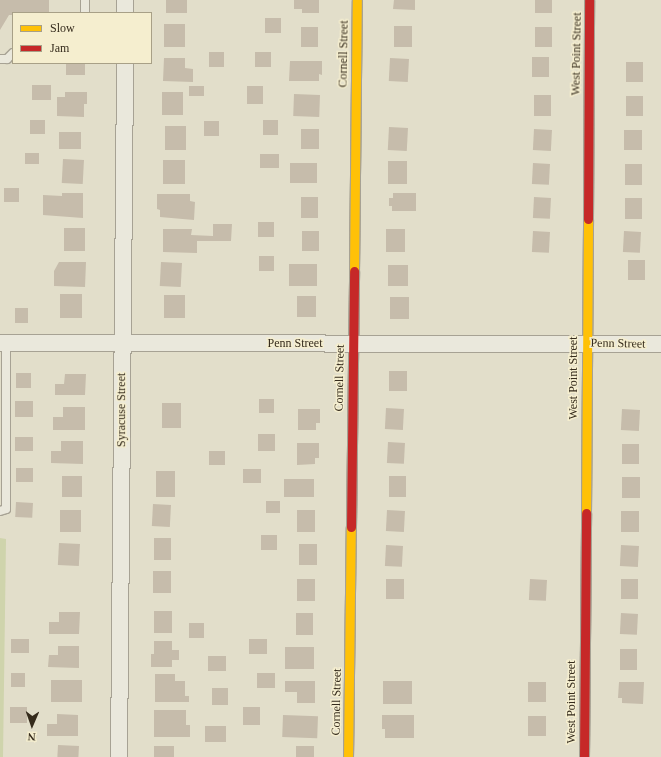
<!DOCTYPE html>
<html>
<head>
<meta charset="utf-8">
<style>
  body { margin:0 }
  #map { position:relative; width:661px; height:757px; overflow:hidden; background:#e2deca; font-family:"Times New Roman",serif }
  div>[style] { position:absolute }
  .green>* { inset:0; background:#cfd4ac }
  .building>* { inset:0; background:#c6bcab; transform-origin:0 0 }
  .roads { filter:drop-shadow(1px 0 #a7a294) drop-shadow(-1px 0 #a7a294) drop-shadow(0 1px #a7a294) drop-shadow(0 -1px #a7a294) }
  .lane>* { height:8px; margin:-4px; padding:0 4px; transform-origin:4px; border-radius:4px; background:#eae8dc }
  .street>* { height:16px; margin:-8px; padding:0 8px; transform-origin:8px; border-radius:8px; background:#eae8dc }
  .slow>* { height:9px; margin:-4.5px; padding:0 4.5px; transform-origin:4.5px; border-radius:4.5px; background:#ffc107 }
  .jam>* { height:9px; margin:-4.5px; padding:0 4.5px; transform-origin:4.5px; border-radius:4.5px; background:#c62828 }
  span { translate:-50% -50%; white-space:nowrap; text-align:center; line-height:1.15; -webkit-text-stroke:3px #f5eecf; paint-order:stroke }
  .street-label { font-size:12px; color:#352b1c }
  .legend { position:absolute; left:12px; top:12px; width:140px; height:52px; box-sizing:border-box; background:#f5eecf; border:1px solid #a8a087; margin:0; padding:5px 7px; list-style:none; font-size:12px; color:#352b1c }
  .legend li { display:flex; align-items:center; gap:8px; height:20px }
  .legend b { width:20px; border:1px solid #a8a087 }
  .north { position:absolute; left:12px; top:705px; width:40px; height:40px; -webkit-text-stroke:3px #f5eecf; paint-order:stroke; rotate:182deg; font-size:11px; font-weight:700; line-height:16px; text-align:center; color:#352b1c }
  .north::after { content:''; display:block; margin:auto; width:14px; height:18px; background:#352b1c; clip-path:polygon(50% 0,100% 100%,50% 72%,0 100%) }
</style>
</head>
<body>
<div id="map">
  <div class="green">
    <div style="clip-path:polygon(0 538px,6px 539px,3px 757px,0 757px)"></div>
  </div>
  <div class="building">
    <div style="clip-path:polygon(0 0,49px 0,49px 13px,13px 13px,13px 15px,9px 15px,0 30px)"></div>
    <div style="left:166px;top:0;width:21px;height:13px"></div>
    <div style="clip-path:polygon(294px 0,319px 0,319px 13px,302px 13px,302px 9px,294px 9px)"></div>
    <div style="clip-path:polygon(394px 0,415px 0,415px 10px,393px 9px)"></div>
    <div style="left:535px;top:0;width:17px;height:13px"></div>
    <div style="left:265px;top:18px;width:16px;height:15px"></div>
    <div style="left:164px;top:24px;width:21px;height:23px"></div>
    <div style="left:394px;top:26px;width:18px;height:21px"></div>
    <div style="left:301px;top:27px;width:17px;height:20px"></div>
    <div style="left:535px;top:27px;width:17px;height:20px"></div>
    <div style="left:209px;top:52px;width:15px;height:15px"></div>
    <div style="left:255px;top:52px;width:16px;height:15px"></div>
    <div style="left:532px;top:57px;width:17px;height:20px"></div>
    <div style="clip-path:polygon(164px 58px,185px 58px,185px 68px,193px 69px,193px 82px,163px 81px)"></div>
    <div style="left:390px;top:58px;width:19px;height:23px;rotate:3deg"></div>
    <div style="clip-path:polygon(290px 61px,322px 61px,322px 75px,319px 74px,319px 81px,289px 81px)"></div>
    <div style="left:626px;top:62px;width:17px;height:20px"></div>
    <div style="left:66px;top:63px;width:19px;height:12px"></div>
    <div style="left:32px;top:85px;width:19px;height:15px"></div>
    <div style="left:189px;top:86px;width:15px;height:10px"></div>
    <div style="left:247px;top:86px;width:16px;height:18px"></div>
    <div style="clip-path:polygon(65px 92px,87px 92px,87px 104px,84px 104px,84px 117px,57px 116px,57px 97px,65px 97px)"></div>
    <div style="left:162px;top:92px;width:21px;height:23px"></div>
    <div style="left:294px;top:94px;width:26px;height:22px;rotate:2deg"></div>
    <div style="left:534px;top:95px;width:17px;height:21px"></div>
    <div style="left:626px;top:96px;width:17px;height:20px"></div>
    <div style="left:30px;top:120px;width:15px;height:14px"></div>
    <div style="left:263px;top:120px;width:15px;height:15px"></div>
    <div style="left:204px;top:121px;width:15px;height:15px"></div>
    <div style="left:165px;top:126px;width:21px;height:24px"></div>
    <div style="left:389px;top:127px;width:19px;height:23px;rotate:3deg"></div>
    <div style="left:301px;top:129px;width:18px;height:20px"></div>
    <div style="left:534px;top:129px;width:18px;height:21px;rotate:3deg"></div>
    <div style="left:624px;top:130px;width:18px;height:20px"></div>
    <div style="left:59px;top:132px;width:22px;height:17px"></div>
    <div style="left:25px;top:153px;width:14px;height:11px"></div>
    <div style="left:260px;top:154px;width:19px;height:14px"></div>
    <div style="left:63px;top:159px;width:21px;height:24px;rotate:3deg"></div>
    <div style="left:163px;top:160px;width:22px;height:24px"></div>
    <div style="left:388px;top:161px;width:19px;height:23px"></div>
    <div style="left:290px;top:163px;width:27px;height:20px"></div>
    <div style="left:533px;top:163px;width:17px;height:21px;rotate:3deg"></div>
    <div style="left:625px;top:164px;width:17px;height:21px"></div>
    <div style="left:4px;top:188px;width:15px;height:14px"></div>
    <div style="clip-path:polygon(62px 193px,83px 193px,83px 218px,43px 215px,43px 195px,62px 196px)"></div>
    <div style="clip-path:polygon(393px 193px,416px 193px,416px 211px,392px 211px,392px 206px,389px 206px,389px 198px,393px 198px)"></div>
    <div style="clip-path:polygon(157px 194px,190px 194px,190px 201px,195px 202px,194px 220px,160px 217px,160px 210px,157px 209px)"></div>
    <div style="left:301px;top:197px;width:17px;height:21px"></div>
    <div style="left:534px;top:197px;width:17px;height:21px;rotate:3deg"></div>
    <div style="left:625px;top:198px;width:17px;height:21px"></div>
    <div style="left:258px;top:222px;width:16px;height:15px"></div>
    <div style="clip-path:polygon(213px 224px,232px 224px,231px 241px,197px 241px,197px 253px,163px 252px,163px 229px,192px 229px,191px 235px,213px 236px)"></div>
    <div style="left:64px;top:228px;width:21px;height:23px"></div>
    <div style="left:386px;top:229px;width:19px;height:23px"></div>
    <div style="left:302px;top:231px;width:17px;height:20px"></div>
    <div style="left:533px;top:231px;width:17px;height:21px;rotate:3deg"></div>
    <div style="left:624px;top:231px;width:17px;height:21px;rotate:3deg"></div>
    <div style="left:259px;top:256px;width:15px;height:15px"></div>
    <div style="left:628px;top:260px;width:17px;height:20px"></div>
    <div style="clip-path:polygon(59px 262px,86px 262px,85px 287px,54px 286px,54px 271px)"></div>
    <div style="left:161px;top:262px;width:21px;height:24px;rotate:3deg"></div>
    <div style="left:289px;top:264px;width:28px;height:22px"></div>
    <div style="left:388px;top:265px;width:20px;height:21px"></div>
    <div style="left:60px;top:294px;width:22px;height:24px"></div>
    <div style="left:164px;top:295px;width:21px;height:23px"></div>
    <div style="left:297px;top:296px;width:19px;height:21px"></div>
    <div style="left:390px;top:297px;width:19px;height:22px"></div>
    <div style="left:15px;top:308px;width:13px;height:15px"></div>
    <div style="left:389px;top:371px;width:18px;height:20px"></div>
    <div style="left:16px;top:373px;width:15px;height:15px"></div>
    <div style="clip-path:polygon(65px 374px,86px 374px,85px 395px,55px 395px,55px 384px,64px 384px)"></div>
    <div style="left:259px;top:399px;width:15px;height:14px"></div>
    <div style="left:15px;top:401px;width:18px;height:16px"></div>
    <div style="left:162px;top:403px;width:19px;height:25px"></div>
    <div style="clip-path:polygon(63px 407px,85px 407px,85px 430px,53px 430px,53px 417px,63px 417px)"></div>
    <div style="left:386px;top:408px;width:18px;height:21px;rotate:3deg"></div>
    <div style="clip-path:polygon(298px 409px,320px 409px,320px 423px,316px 423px,316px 430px,298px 430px)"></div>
    <div style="left:622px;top:409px;width:18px;height:21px;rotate:3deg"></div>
    <div style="left:258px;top:434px;width:17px;height:17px"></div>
    <div style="left:15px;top:437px;width:18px;height:14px"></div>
    <div style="clip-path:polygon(61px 441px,83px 441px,83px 464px,51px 463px,51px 451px,61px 451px)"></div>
    <div style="left:388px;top:442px;width:17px;height:21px;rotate:3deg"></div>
    <div style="clip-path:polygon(297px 443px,319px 443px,319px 458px,315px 458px,315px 464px,297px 465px)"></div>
    <div style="left:622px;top:444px;width:17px;height:20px"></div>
    <div style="left:209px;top:451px;width:16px;height:14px"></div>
    <div style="left:16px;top:468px;width:17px;height:14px"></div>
    <div style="left:243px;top:469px;width:18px;height:14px"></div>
    <div style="left:156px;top:471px;width:19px;height:26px"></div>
    <div style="left:62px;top:476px;width:20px;height:21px"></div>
    <div style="left:389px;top:476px;width:17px;height:21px"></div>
    <div style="left:622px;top:477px;width:18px;height:21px"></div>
    <div style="left:284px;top:479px;width:30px;height:18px"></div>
    <div style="left:266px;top:501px;width:14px;height:12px"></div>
    <div style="left:16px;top:502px;width:17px;height:15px;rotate:3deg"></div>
    <div style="left:153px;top:504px;width:18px;height:22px;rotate:3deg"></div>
    <div style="left:60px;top:510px;width:21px;height:22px"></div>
    <div style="left:297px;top:510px;width:18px;height:22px"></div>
    <div style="left:387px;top:510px;width:18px;height:21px;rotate:3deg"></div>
    <div style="left:621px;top:511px;width:18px;height:21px"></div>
    <div style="left:261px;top:535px;width:16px;height:15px"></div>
    <div style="left:154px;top:538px;width:17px;height:22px"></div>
    <div style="left:59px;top:543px;width:21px;height:22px;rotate:3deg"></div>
    <div style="left:299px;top:544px;width:18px;height:21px"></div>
    <div style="left:386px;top:545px;width:17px;height:21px;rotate:3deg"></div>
    <div style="left:621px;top:545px;width:18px;height:21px;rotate:3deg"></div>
    <div style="left:153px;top:571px;width:18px;height:22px"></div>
    <div style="left:297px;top:579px;width:18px;height:22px"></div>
    <div style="left:386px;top:579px;width:18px;height:20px"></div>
    <div style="left:530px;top:579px;width:17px;height:21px;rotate:3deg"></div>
    <div style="left:621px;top:579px;width:17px;height:20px"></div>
    <div style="left:154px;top:611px;width:18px;height:22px"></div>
    <div style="clip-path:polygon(59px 612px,80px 612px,79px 634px,49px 634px,49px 622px,59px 622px)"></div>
    <div style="left:296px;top:613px;width:17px;height:22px"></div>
    <div style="left:621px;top:613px;width:17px;height:21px;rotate:3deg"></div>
    <div style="left:189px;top:623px;width:15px;height:15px"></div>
    <div style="left:11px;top:639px;width:18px;height:14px"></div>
    <div style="left:249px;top:639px;width:18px;height:15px"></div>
    <div style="clip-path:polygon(154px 641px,172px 641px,172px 650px,179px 650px,179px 660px,172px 660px,172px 667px,151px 667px,151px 654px,154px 654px)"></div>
    <div style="clip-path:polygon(58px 646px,79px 646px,79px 668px,48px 667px,49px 655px,58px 655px)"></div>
    <div style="left:285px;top:647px;width:29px;height:22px"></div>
    <div style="left:620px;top:649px;width:17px;height:21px"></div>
    <div style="left:208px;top:656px;width:18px;height:15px"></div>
    <div style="left:11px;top:673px;width:14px;height:14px"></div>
    <div style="left:257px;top:673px;width:18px;height:15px"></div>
    <div style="clip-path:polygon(155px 674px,175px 674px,175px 681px,185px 681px,185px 696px,189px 696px,189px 702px,155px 702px)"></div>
    <div style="left:51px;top:680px;width:31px;height:22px"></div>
    <div style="clip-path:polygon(285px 681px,315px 681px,315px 703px,297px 703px,297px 692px,285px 692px)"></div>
    <div style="left:383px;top:681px;width:29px;height:23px"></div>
    <div style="left:528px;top:682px;width:18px;height:20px"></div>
    <div style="clip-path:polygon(619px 682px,644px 682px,643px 704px,622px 703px,622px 698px,618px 698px)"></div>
    <div style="left:212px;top:688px;width:16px;height:17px"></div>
    <div style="left:10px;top:707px;width:17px;height:16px"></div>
    <div style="left:243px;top:707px;width:17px;height:18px"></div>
    <div style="clip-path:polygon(154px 710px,186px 710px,186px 725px,190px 725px,190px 737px,154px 737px)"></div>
    <div style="clip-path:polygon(57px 714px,78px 715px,78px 736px,47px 736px,47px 724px,57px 724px)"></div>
    <div style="left:283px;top:715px;width:35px;height:22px;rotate:2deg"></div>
    <div style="clip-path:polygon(382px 715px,414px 715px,414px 738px,385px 738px,385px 729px,382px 729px)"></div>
    <div style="left:528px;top:716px;width:18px;height:20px"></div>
    <div style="left:226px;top:726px;width:16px;height:21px;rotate:90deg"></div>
    <div style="left:58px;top:745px;width:21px;height:12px;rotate:3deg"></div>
    <div style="left:154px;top:746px;width:20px;height:11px"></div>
    <div style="left:296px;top:746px;width:18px;height:11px"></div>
  </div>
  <div class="roads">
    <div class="lane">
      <div style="left:85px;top:13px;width:13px;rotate:-90deg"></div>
      <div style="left:0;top:59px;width:7px"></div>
      <div style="left:7px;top:59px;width:8px;rotate:-45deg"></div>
      <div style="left:0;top:511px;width:6px;rotate:-18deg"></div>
      <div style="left:6px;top:509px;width:166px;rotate:-90deg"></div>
    </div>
    <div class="street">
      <div style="left:125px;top:13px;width:13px;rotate:-90deg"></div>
      <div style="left:0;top:343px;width:661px;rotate:0.09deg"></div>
      <div style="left:119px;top:757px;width:694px;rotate:-89.5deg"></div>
    </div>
    <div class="slow">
      <div style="left:354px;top:271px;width:271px;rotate:-89.4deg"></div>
      <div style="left:586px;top:513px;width:294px;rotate:-89.6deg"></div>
      <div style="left:348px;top:757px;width:230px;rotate:-89.3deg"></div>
    </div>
    <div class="jam">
      <div style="left:588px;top:219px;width:219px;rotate:-89.7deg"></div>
      <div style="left:351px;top:527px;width:256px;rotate:-89.3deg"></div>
      <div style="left:584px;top:757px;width:244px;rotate:-89.5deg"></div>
    </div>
  </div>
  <div class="street-label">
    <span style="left:344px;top:54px;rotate:-89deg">Cornell Street</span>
    <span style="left:577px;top:54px;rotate:-89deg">West Point Street</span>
    <span style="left:295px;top:344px">Penn Street</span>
    <span style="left:618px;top:344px;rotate:1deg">Penn Street</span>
    <span style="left:340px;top:378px;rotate:-89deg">Cornell Street</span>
    <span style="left:574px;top:378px;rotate:-90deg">West Point Street</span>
    <span style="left:122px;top:410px;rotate:-90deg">Syracuse Street</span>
    <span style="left:337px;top:702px;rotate:-89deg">Cornell Street</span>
    <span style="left:572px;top:702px;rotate:-90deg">West Point Street</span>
  </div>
  <ul class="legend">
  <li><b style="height:5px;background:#ffc107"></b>Slow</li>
  <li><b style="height:5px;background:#c62828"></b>Jam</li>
  </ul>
  <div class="north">N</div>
</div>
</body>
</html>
